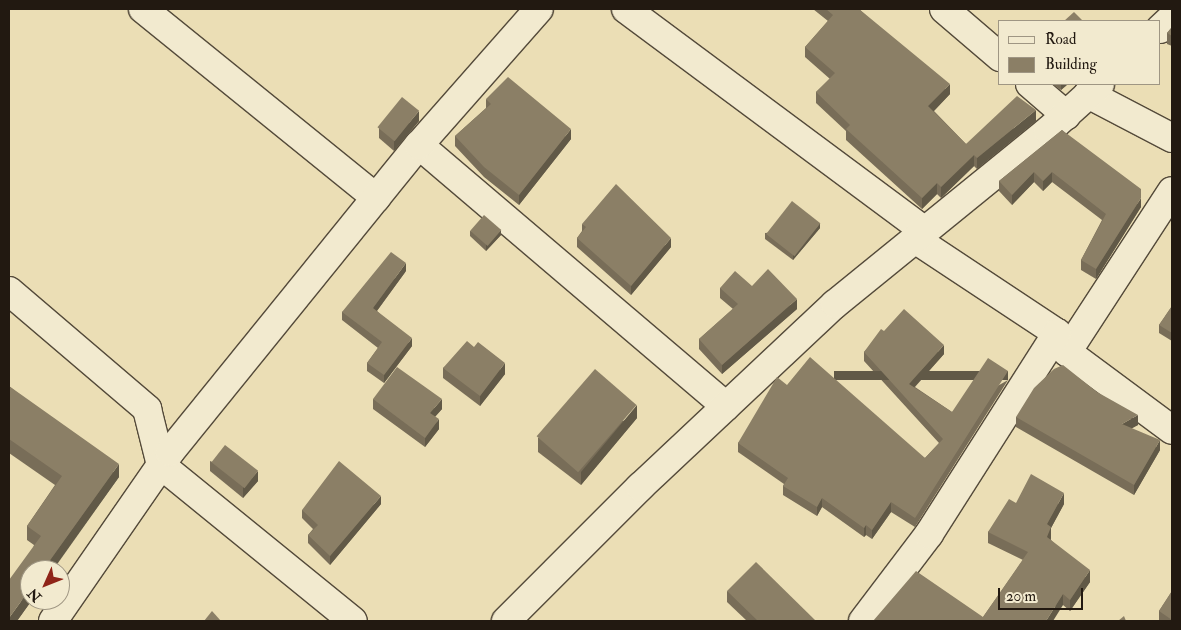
<!DOCTYPE html>
<html>
<head>
<meta charset="utf-8">
<style>
  body { margin:0 }
  #map { position:relative; width:1181px; height:630px; overflow:hidden; background:#ebdeb5; font-family:"IM FELL Double Pica",serif }
  div>[style] { position:absolute }
  .roads { filter:drop-shadow(1px 0 #544a3a) drop-shadow(-1px 0 #544a3a) drop-shadow(0 1px #544a3a) drop-shadow(0 -1px #544a3a) }
  .minor>* { height:28px; margin:-14px; padding:0 14px; transform-origin:14px; border-radius:14px; background:#f2eacf }
  .wall>* { inset:0; background:#786d58 }
  .shaded-wall>* { inset:0; background:#615947; transform-origin:0 0 }
  .building>* { inset:0; background:#8b7f66; transform-origin:0 0 }
  span { translate:-50% -50%; white-space:nowrap; text-align:center; line-height:1.15; -webkit-text-stroke:4px #f2eacf; paint-order:stroke }
  .frame { position:absolute; inset:0; border:10px solid #221911; pointer-events:none }
  .legend { position:absolute; left:998px; top:20px; width:162px; height:65px; box-sizing:border-box; background:#f2eacf; border:1px solid #9f9683; margin:0; padding:6px 9px; list-style:none; font-size:15px; color:#221911 }
  .legend li { display:flex; align-items:center; gap:10px; height:25px }
  .legend b { width:25px; border:1px solid #9f9683 }
  .north { position:absolute; left:20px; top:560px; width:50px; height:50px; box-sizing:border-box; background:#f2eacf; border:1px solid #9f9683; border-radius:50%; rotate:226deg; font-size:14px; font-weight:700; line-height:20px; text-align:center; color:#221911 }
  .north::after { content:''; display:block; margin:auto; width:18px; height:22px; background:#8f2418; clip-path:polygon(50% 0,100% 100%,50% 72%,0 100%) }
  .scale { position:absolute; left:998px; top:588px; width:85px; height:22px; box-sizing:border-box; border:2px solid #221911; border-top:0; padding-left:6px; font-size:15px; line-height:18px; white-space:nowrap; color:#221911; -webkit-text-stroke:4px #f2eacf; paint-order:stroke }
</style>
</head>
<body>
<div id="map">
  <div class="roads">
    <div class="minor">
      <div style="left:143px;top:9px;width:300px;rotate:39deg"></div>
      <div style="left:626px;top:9px;width:372px;rotate:36.6deg"></div>
      <div style="left:944px;top:9px;width:74px;rotate:40.6deg"></div>
      <div style="left:1160px;top:29px;width:16px;rotate:-43deg"></div>
      <div style="left:1030px;top:84px;width:48px;rotate:40.7deg"></div>
      <div style="left:1088px;top:94px;width:95px;rotate:27.6deg"></div>
      <div style="left:419px;top:145px;width:403px;rotate:40.4deg"></div>
      <div style="left:915px;top:239px;width:170px;rotate:33.5deg"></div>
      <div style="left:1057px;top:333px;width:21px;rotate:62deg"></div>
      <div style="left:1067px;top:352px;width:131px;rotate:36.6deg"></div>
      <div style="left:9px;top:291px;width:182px;rotate:40.5deg"></div>
      <div style="left:147px;top:409px;width:58px;rotate:76deg"></div>
      <div style="left:161px;top:465px;width:247px;rotate:39.1deg"></div>
      <div style="left:1067px;top:352px;width:192px;rotate:-56.9deg"></div>
      <div style="left:53px;top:621px;width:206px;rotate:-55.3deg"></div>
      <div style="left:170px;top:452px;width:395px;rotate:-51deg"></div>
      <div style="left:419px;top:145px;width:181px;rotate:-48.6deg"></div>
      <div style="left:506px;top:621px;width:190px;rotate:-45deg"></div>
      <div style="left:640px;top:487px;width:267px;rotate:-43.2deg"></div>
      <div style="left:835px;top:304px;width:274px;rotate:-39.1deg"></div>
      <div style="left:1048px;top:131px;width:70px;rotate:-42.1deg"></div>
      <div style="left:863px;top:621px;width:109px;rotate:-52.8deg"></div>
      <div style="left:929px;top:534px;width:238px;rotate:-57.5deg"></div>
    </div>
  </div>
  <div class="wall">
    <div style="clip-path:polygon(813px 9px,859px 9px,950px 94px,934px 111px,966px 144px,1036px 121px,977px 169px,974px 166px,941px 198px,937px 194px,922px 209px,846px 140px,846px 131px,816px 103px,816px 92px,830px 79px,805px 57px,805px 47px,828px 21px)"></div>
    <div style="clip-path:polygon(1172px 27px,1172px 46px,1167px 44px,1167px 33px)"></div>
    <div style="clip-path:polygon(1052px 84px,1068px 84px,1061px 90px)"></div>
    <div style="clip-path:polygon(486px 99px,571px 139px,519px 205px,484px 177px,455px 146px,455px 136px,486px 108px)"></div>
    <div style="clip-path:polygon(419px 121px,394px 151px,379px 138px,379px 128px)"></div>
    <div style="clip-path:polygon(1062px 130px,1141px 207px,1096px 279px,1081px 270px,1081px 260px,1102px 220px,1052px 182px,1043px 191px,1034px 182px,1012px 205px,999px 191px,999px 181px)"></div>
    <div style="clip-path:polygon(582px 224px,671px 247px,631px 295px,577px 247px,577px 238px,582px 231px)"></div>
    <div style="clip-path:polygon(820px 228px,793px 260px,765px 239px,765px 233px)"></div>
    <div style="clip-path:polygon(470px 231px,501px 235px,486px 251px,470px 236px)"></div>
    <div style="clip-path:polygon(406px 271px,377px 311px,412px 346px,384px 383px,367px 371px,367px 363px,378px 348px,342px 320px,342px 312px)"></div>
    <div style="clip-path:polygon(752px 286px,797px 309px,722px 374px,699px 349px,699px 339px,733px 309px,720px 298px,720px 288px)"></div>
    <div style="clip-path:polygon(1172px 306px,1172px 341px,1159px 333px,1159px 325px)"></div>
    <div style="clip-path:polygon(884px 331px,944px 354px,915px 387px,952px 412px,1008px 380px,915px 527px,891px 512px,872px 539px,866px 535px,864px 537px,822px 507px,817px 516px,783px 495px,783px 486px,784px 484px,738px 452px,738px 443px,787px 385px,925px 458px,939px 443px,864px 361px,864px 352px)"></div>
    <div style="clip-path:polygon(474px 347px,505px 374px,480px 406px,443px 378px,443px 368px)"></div>
    <div style="clip-path:polygon(9px 386px,119px 477px,30px 600px,32px 600px,17px 621px,34px 545px,27px 540px,27px 526px,55px 485px,9px 453px)"></div>
    <div style="clip-path:polygon(373px 399px,442px 409px,435px 417px,439px 429px,425px 447px,373px 409px)"></div>
    <div style="clip-path:polygon(1016px 417px,1138px 425px,1131px 428px,1160px 450px,1134px 495px,1016px 427px)"></div>
    <div style="clip-path:polygon(637px 418px,581px 485px,538px 452px,538px 438px)"></div>
    <div style="clip-path:polygon(210px 461px,258px 481px,243px 498px,210px 471px)"></div>
    <div style="clip-path:polygon(1016px 503px,1064px 504px,1051px 528px,1051px 540px,1090px 582px,1070px 611px,1063px 605px,983px 617px,1023px 560px,988px 543px,988px 532px)"></div>
    <div style="clip-path:polygon(381px 504px,330px 565px,308px 543px,308px 535px,313px 529px,302px 518px,302px 510px)"></div>
    <div style="clip-path:polygon(727px 591px,816px 621px,747px 621px,727px 602px)"></div>
    <div style="clip-path:polygon(1172px 591px,1172px 621px,1159px 621px,1159px 611px)"></div>
  </div>
  <div class="shaded-wall">
    <div style="clip-path:polygon(950px 84px,950px 94px,928px 117px,928px 106px)"></div>
    <div style="clip-path:polygon(1061px 84px,1068px 84px,1061px 90px)"></div>
    <div style="clip-path:polygon(1036px 110px,1036px 121px,977px 169px,977px 158px)"></div>
    <div style="clip-path:polygon(419px 111px,419px 121px,394px 151px,394px 141px)"></div>
    <div style="clip-path:polygon(571px 129px,571px 139px,519px 205px,519px 195px)"></div>
    <div style="clip-path:polygon(974px 155px,974px 166px,941px 198px,941px 187px)"></div>
    <div style="clip-path:polygon(1034px 172px,1034px 182px,1012px 205px,1012px 195px)"></div>
    <div style="clip-path:polygon(1052px 172px,1052px 182px,1043px 191px,1043px 181px)"></div>
    <div style="clip-path:polygon(937px 183px,937px 194px,922px 209px,922px 198px)"></div>
    <div style="clip-path:polygon(1141px 198px,1141px 207px,1096px 279px,1096px 269px)"></div>
    <div style="clip-path:polygon(820px 223px,820px 228px,793px 260px,793px 255px)"></div>
    <div style="clip-path:polygon(501px 230px,501px 235px,486px 251px,486px 245px)"></div>
    <div style="clip-path:polygon(671px 238px,671px 247px,631px 295px,631px 286px)"></div>
    <div style="clip-path:polygon(406px 263px,406px 271px,373px 316px,373px 308px)"></div>
    <div style="clip-path:polygon(797px 299px,797px 309px,722px 374px,722px 365px)"></div>
    <div style="clip-path:polygon(412px 338px,412px 346px,384px 383px,384px 375px)"></div>
    <div style="clip-path:polygon(944px 345px,944px 354px,909px 393px,909px 384px)"></div>
    <div style="clip-path:polygon(505px 363px,505px 374px,480px 406px,480px 396px)"></div>
    <div style="left:1008px;top:371px;width:9px;height:174px;rotate:90deg"></div>
    <div style="clip-path:polygon(442px 399px,442px 409px,430px 422px,430px 413px)"></div>
    <div style="clip-path:polygon(637px 405px,637px 418px,581px 485px,581px 472px)"></div>
    <div style="clip-path:polygon(1138px 415px,1138px 425px,1122px 434px,1122px 424px)"></div>
    <div style="clip-path:polygon(439px 419px,439px 429px,425px 447px,425px 438px)"></div>
    <div style="clip-path:polygon(1160px 440px,1160px 450px,1134px 495px,1134px 485px)"></div>
    <div style="clip-path:polygon(119px 464px,119px 477px,53px 570px,43px 570px)"></div>
    <div style="clip-path:polygon(258px 471px,258px 481px,243px 498px,243px 488px)"></div>
    <div style="clip-path:polygon(1064px 493px,1064px 504px,1051px 528px,1051px 538px,1047px 548px,1047px 524px)"></div>
    <div style="clip-path:polygon(381px 496px,381px 504px,330px 565px,330px 556px)"></div>
    <div style="clip-path:polygon(822px 498px,822px 507px,817px 516px,817px 507px)"></div>
    <div style="clip-path:polygon(891px 502px,891px 512px,872px 539px,872px 530px)"></div>
    <div style="clip-path:polygon(866px 525px,866px 535px,864px 537px,864px 528px)"></div>
    <div style="clip-path:polygon(1090px 570px,1090px 582px,1070px 611px,1070px 600px)"></div>
    <div style="clip-path:polygon(30px 589px,30px 600px,32px 600px,17px 621px,9px 621px,9px 618px)"></div>
    <div style="clip-path:polygon(1063px 594px,1063px 605px,1053px 621px,1046px 621px)"></div>
  </div>
  <div class="building">
    <div style="clip-path:polygon(826px 9px,859px 9px,950px 84px,928px 106px,966px 144px,1017px 96px,1036px 110px,977px 158px,974px 155px,941px 187px,937px 183px,922px 198px,846px 129px,850px 125px,816px 92px,835px 73px,805px 47px,833px 15px)"></div>
    <div style="clip-path:polygon(1074px 12px,1083px 21px,1064px 21px)"></div>
    <div style="clip-path:polygon(1172px 27px,1172px 36px,1167px 33px)"></div>
    <div style="clip-path:polygon(508px 77px,571px 129px,519px 195px,484px 167px,455px 136px,491px 104px,486px 99px)"></div>
    <div style="left:402px;top:97px;width:22px;height:39px;rotate:39deg"></div>
    <div style="clip-path:polygon(1062px 130px,1141px 189px,1141px 198px,1096px 269px,1081px 260px,1106px 214px,1052px 172px,1043px 181px,1034px 172px,1012px 195px,999px 181px)"></div>
    <div style="clip-path:polygon(616px 184px,671px 238px,631px 286px,577px 238px,586px 227px,582px 224px)"></div>
    <div style="left:792px;top:201px;width:36px;height:42px;rotate:38deg"></div>
    <div style="left:484px;top:215px;width:23px;height:21px;rotate:41deg"></div>
    <div style="clip-path:polygon(391px 252px,406px 263px,373px 308px,412px 338px,384px 375px,367px 363px,382px 342px,342px 312px)"></div>
    <div style="clip-path:polygon(768px 269px,797px 299px,722px 365px,699px 339px,738px 304px,720px 288px,735px 271px,752px 286px)"></div>
    <div style="clip-path:polygon(1172px 306px,1172px 333px,1159px 325px)"></div>
    <div style="clip-path:polygon(904px 309px,944px 345px,909px 384px,952px 412px,988px 358px,1008px 371px,915px 518px,891px 502px,872px 530px,866px 525px,864px 528px,822px 498px,817px 507px,783px 486px,788px 478px,738px 443px,777px 377px,787px 385px,810px 357px,925px 458px,943px 439px,864px 352px,881px 329px,884px 331px)"></div>
    <div style="clip-path:polygon(467px 341px,474px 347px,478px 342px,505px 363px,480px 396px,443px 368px)"></div>
    <div style="clip-path:polygon(1063px 365px,1097px 392px,1138px 415px,1122px 424px,1160px 440px,1134px 485px,1016px 417px,1034px 388px,1054px 369px)"></div>
    <div style="clip-path:polygon(397px 367px,442px 399px,430px 413px,439px 419px,425px 438px,373px 399px)"></div>
    <div style="left:595px;top:369px;width:55px;height:89px;rotate:41deg"></div>
    <div style="clip-path:polygon(9px 386px,119px 464px,43px 570px,30px 570px,30px 589px,9px 618px,9px 580px,41px 536px,27px 526px,62px 476px,9px 439px)"></div>
    <div style="left:225px;top:445px;width:42px;height:22px;rotate:38deg"></div>
    <div style="clip-path:polygon(339px 461px,381px 496px,330px 556px,308px 535px,318px 525px,302px 510px)"></div>
    <div style="clip-path:polygon(1031px 474px,1064px 493px,1047px 524px,1051px 527px,1047px 537px,1090px 570px,1070px 600px,1063px 594px,1046px 621px,873px 621px,916px 571px,983px 617px,1028px 552px,988px 532px,1009px 499px,1016px 503px)"></div>
    <div style="clip-path:polygon(756px 562px,816px 621px,758px 621px,727px 591px)"></div>
    <div style="clip-path:polygon(1172px 591px,1172px 620px,1159px 611px)"></div>
    <div style="clip-path:polygon(212px 611px,221px 621px,204px 621px)"></div>
    <div style="clip-path:polygon(1124px 616px,1126px 621px,1118px 621px)"></div>
  </div>
  <div class="frame"></div>
  <ul class="legend">
  <li><b style="height:6px;background:#f2eacf"></b>Road</li>
  <li><b style="height:14px;background:#8b7f66"></b>Building</li>
  </ul>
  <div class="north">N</div>
  <div class="scale">20 m</div>
</div>
</body>
</html>
